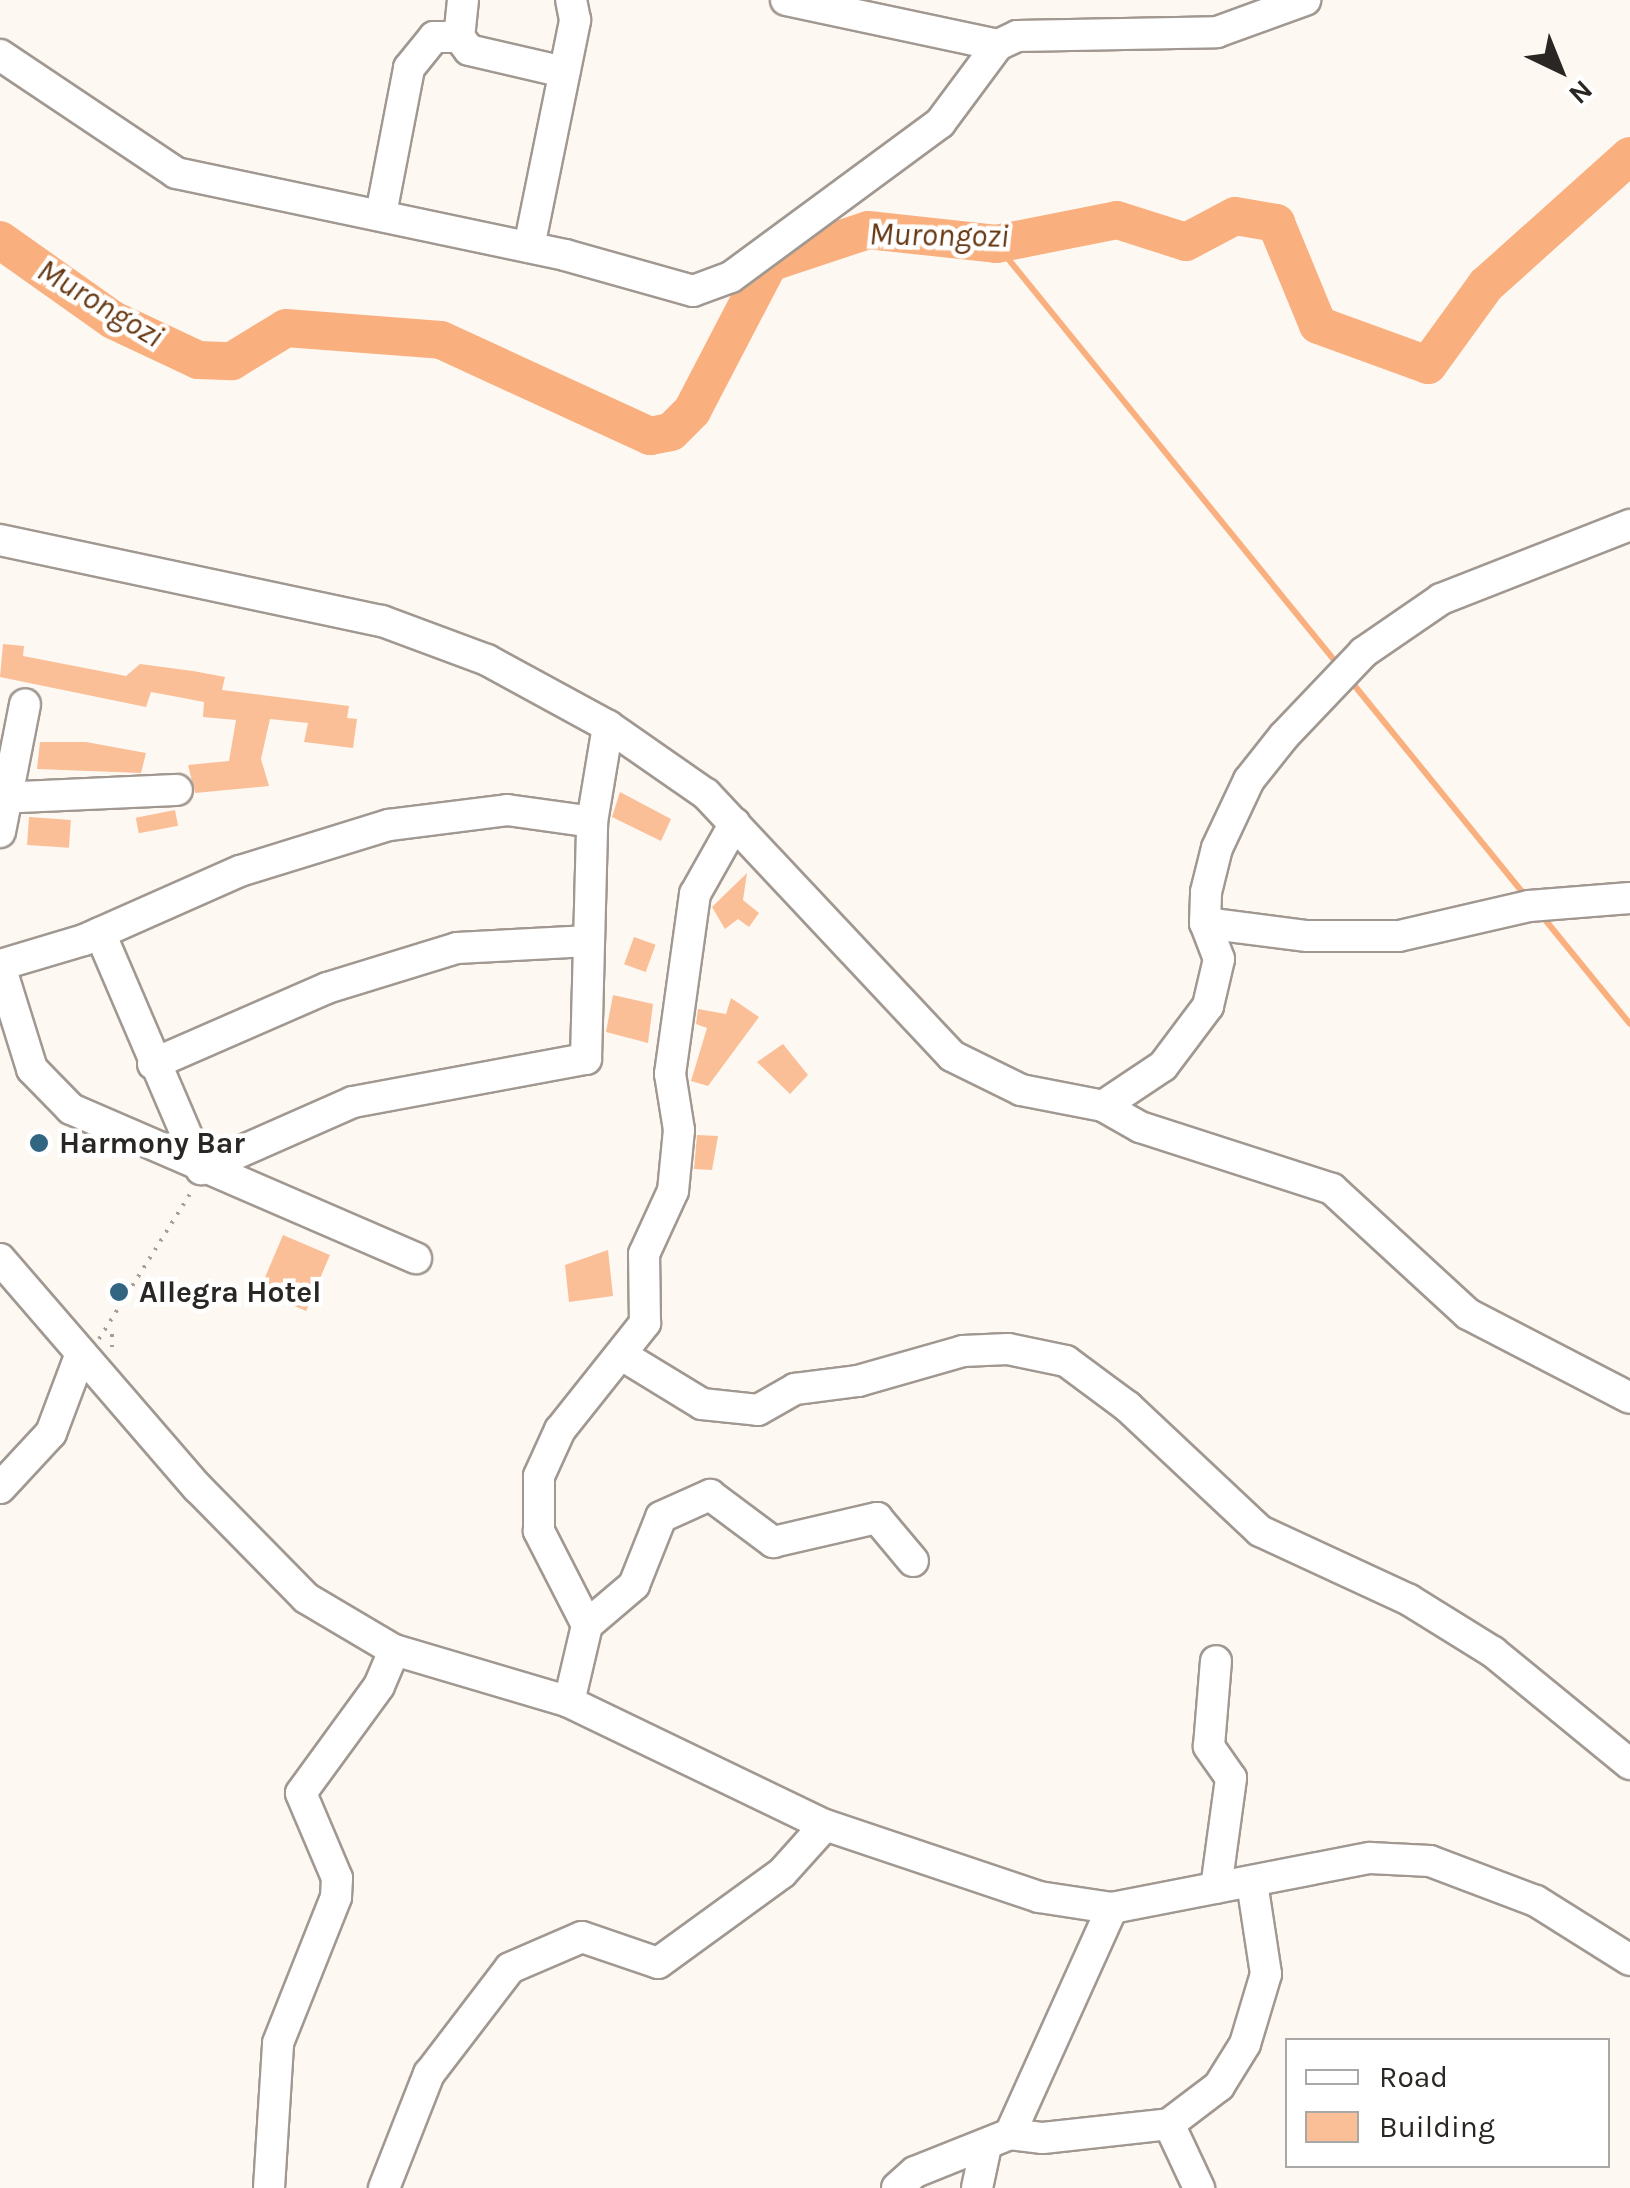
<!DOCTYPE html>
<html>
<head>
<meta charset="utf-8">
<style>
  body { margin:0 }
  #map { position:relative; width:1630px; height:2188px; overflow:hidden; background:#fef8f3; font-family:Karla,sans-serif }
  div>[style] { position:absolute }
  .stream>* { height:6px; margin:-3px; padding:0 3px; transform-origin:3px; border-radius:3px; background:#f9b07e }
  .river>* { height:38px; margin:-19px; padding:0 19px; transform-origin:19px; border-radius:19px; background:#f9b07e }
  .building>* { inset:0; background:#fabf97; transform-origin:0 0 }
  .path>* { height:4px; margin-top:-2px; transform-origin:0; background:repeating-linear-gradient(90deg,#a49f9a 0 2.5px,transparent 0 10.5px) }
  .roads { filter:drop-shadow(2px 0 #a19891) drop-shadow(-2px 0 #a19891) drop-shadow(0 2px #a19891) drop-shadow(0 -2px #a19891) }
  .minor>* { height:30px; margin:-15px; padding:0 15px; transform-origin:15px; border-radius:15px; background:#fff }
  .dots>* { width:28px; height:28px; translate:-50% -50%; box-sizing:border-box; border:5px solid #fff; border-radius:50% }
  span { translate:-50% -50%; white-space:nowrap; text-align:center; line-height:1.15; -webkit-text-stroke:9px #fff; paint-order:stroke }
  .poi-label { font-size:30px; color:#2a2623; font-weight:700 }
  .left { translate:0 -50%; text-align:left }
  .water-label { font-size:32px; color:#673914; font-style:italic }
  .legend { position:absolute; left:1285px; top:2038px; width:325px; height:130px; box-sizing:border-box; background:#fff; border:2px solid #aaa8a7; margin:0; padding:12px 18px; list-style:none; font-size:30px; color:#2a2623 }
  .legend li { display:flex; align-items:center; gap:20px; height:50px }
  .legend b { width:50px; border:2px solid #aaa8a7 }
  .north { position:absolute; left:1510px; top:20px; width:100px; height:100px; -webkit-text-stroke:8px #fff; paint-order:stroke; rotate:137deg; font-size:28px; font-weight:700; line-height:40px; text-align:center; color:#2a2623 }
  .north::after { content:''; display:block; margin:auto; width:35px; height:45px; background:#2a2623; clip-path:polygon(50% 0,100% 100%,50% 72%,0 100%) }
</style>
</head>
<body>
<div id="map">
  <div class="stream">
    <div style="left:996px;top:244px;width:544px;rotate:50.9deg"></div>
    <div style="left:1350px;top:680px;width:282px;rotate:50.9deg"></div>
    <div style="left:1542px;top:916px;width:139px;rotate:50.8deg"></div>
  </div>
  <div class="river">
    <div style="left:0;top:240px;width:138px;rotate:35.3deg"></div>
    <div style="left:113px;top:320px;width:94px;rotate:25.2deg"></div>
    <div style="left:198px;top:360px;width:34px;rotate:2deg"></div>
    <div style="left:232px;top:361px;width:63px;rotate:-31.4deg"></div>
    <div style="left:286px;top:328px;width:155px;rotate:4.4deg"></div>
    <div style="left:441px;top:340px;width:230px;rotate:24.7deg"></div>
    <div style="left:650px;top:436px;width:21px;rotate:-11deg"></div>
    <div style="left:671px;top:432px;width:30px;rotate:-45deg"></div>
    <div style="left:692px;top:411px;width:167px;rotate:-62.5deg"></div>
    <div style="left:769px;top:263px;width:104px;rotate:-18.4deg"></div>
    <div style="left:868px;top:230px;width:129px;rotate:6.2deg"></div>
    <div style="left:996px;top:244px;width:123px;rotate:-11.2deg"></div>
    <div style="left:1117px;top:220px;width:72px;rotate:17.7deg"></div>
    <div style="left:1186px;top:242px;width:55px;rotate:-28deg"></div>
    <div style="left:1235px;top:216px;width:42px;rotate:9.7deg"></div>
    <div style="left:1276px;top:223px;width:110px;rotate:67.6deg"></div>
    <div style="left:1318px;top:325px;width:117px;rotate:20deg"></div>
    <div style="left:1428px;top:365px;width:99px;rotate:-54.1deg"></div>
    <div style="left:1486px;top:285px;width:193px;rotate:-41.9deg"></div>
  </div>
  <div class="building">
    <div style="clip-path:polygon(3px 644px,24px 646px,23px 656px,126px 676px,140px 664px,193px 671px,225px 677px,222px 690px,349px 706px,347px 718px,357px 719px,353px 748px,304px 742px,308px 723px,270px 719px,261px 759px,269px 786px,195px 793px,188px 765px,229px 761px,236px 720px,203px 717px,204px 702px,178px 697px,151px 692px,146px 707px,0 677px)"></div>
    <div style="clip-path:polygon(40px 742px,86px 742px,146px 753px,141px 773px,37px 769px)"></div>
    <div style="clip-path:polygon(620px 792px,671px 819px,661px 841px,612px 817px)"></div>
    <div style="left:175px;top:810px;width:16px;height:40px;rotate:79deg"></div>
    <div style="left:29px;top:817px;width:42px;height:28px;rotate:4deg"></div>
    <div style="clip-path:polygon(747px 873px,743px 900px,759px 913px,749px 927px,738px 919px,725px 929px,712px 907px)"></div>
    <div style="left:634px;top:937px;width:23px;height:29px;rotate:20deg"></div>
    <div style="clip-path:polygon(613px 995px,653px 1004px,648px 1043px,606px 1032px)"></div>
    <div style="clip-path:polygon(731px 998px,759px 1017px,708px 1086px,691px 1081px,707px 1028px,696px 1024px,698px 1009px,726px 1014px)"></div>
    <div style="clip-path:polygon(783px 1044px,808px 1075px,790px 1094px,757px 1062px)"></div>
    <div style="clip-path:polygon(697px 1135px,718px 1136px,712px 1170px,694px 1169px)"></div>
    <div style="left:283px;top:1235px;width:51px;height:61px;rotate:23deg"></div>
    <div style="clip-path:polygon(608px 1250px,613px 1296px,569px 1302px,565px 1265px)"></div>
  </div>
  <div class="path">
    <div style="left:99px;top:1339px;width:175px;rotate:-57.9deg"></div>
    <div style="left:112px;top:1347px;width:20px;rotate:-90deg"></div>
  </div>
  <div class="roads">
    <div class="minor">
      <div style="left:463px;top:0;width:37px;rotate:96deg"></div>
      <div style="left:459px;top:37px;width:16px;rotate:52deg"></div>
      <div style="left:469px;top:50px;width:98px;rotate:13deg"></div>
      <div style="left:786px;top:0;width:217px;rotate:12deg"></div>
      <div style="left:0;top:55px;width:212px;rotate:33.8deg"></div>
      <div style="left:176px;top:173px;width:398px;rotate:11.9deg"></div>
      <div style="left:565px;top:255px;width:133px;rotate:15.7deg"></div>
      <div style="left:693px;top:291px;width:40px;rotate:-20.2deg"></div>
      <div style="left:731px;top:277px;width:260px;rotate:-36.4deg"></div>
      <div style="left:940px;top:123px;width:97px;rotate:-53.4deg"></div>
      <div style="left:998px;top:45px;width:21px;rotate:-25deg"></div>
      <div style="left:1017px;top:36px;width:200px;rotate:-1.1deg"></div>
      <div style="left:1217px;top:32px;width:94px;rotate:-20deg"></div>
      <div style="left:381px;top:214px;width:149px;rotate:-79.1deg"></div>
      <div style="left:409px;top:68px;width:40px;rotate:-51deg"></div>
      <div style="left:434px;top:37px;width:25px"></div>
      <div style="left:529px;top:247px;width:232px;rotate:-78.5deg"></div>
      <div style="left:575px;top:20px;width:20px;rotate:-101deg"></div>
      <div style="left:0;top:540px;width:390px;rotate:12deg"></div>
      <div style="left:382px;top:621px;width:112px;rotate:20.4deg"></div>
      <div style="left:487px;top:660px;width:138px;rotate:28.6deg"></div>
      <div style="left:608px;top:726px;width:119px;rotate:34.8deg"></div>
      <div style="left:706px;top:794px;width:359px;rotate:46.8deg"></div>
      <div style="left:952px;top:1056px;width:77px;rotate:26.2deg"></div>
      <div style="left:1021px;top:1090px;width:84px;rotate:11deg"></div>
      <div style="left:1103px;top:1106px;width:72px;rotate:-33.7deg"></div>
      <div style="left:1163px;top:1066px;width:75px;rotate:-53.1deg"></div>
      <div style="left:1208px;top:1006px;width:48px;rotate:-76.8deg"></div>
      <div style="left:1219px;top:959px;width:39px;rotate:-111deg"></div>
      <div style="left:1205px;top:923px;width:31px;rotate:-88deg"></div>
      <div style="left:1206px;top:892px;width:45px;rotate:-76deg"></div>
      <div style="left:1217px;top:848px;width:75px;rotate:-64.8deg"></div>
      <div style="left:1249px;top:780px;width:56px;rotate:-51.5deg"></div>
      <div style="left:1284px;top:736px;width:116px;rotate:-46.4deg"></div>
      <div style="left:1364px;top:652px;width:93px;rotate:-34.5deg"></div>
      <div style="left:1441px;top:599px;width:203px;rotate:-21.4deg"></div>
      <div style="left:0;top:798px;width:177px;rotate:-2.6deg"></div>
      <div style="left:0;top:832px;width:130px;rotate:-78.9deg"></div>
      <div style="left:1205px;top:923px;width:103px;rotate:7.3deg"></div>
      <div style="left:1307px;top:936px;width:92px"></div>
      <div style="left:1399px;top:936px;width:133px;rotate:-13deg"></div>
      <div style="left:1529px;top:906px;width:101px;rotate:-4.5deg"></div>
      <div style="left:100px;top:933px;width:257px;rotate:66.8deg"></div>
      <div style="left:0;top:965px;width:88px;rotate:-16.6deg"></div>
      <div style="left:84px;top:940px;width:171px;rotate:-23.9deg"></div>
      <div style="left:240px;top:871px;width:156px;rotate:-17.2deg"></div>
      <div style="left:389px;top:825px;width:119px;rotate:-7.2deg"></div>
      <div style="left:507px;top:810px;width:86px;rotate:8deg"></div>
      <div style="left:0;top:966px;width:108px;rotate:72.7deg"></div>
      <div style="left:32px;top:1069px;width:56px;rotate:45.7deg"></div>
      <div style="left:71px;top:1109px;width:376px;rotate:23.4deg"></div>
      <div style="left:153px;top:1064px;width:190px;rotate:-23.6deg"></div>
      <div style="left:327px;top:988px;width:136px;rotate:-17.1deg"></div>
      <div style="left:457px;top:948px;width:132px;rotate:-3deg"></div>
      <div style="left:1103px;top:1106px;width:43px;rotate:29.6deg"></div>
      <div style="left:1140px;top:1127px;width:202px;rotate:17.9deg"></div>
      <div style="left:1332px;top:1189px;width:185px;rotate:42.6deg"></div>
      <div style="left:1468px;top:1314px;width:182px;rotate:27.4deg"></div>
      <div style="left:201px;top:1169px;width:166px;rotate:-23.8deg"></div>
      <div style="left:353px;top:1102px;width:237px;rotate:-10.5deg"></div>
      <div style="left:586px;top:1059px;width:237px;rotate:-88.5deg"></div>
      <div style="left:592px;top:822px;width:97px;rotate:-80.5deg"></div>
      <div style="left:0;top:1259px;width:303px;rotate:49.2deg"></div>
      <div style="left:198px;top:1488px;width:154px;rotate:45.5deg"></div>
      <div style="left:306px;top:1598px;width:102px;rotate:30.6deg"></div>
      <div style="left:394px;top:1650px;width:183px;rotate:16.5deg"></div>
      <div style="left:569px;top:1702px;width:284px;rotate:25.7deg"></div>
      <div style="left:825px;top:1825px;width:226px;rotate:18.6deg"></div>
      <div style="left:1039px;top:1897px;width:74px;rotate:8.6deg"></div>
      <div style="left:1112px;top:1908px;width:263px;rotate:-11deg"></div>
      <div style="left:1370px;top:1858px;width:60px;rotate:2.9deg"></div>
      <div style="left:1430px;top:1861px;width:113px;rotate:20.7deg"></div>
      <div style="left:1536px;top:1901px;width:111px;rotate:32.1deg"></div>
      <div style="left:625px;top:1357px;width:90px;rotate:31.4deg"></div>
      <div style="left:702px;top:1404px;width:56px;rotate:6.1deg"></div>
      <div style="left:758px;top:1410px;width:43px;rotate:-29.6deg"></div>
      <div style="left:795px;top:1389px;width:64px;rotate:-7.2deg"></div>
      <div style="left:858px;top:1381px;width:109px;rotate:-15.9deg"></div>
      <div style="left:963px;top:1351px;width:45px;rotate:-2.5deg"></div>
      <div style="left:1008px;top:1349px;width:59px;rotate:11.7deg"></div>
      <div style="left:1066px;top:1361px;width:77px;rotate:36.6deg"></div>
      <div style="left:1128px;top:1407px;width:181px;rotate:43.2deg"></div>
      <div style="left:1260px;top:1531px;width:164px;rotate:24.8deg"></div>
      <div style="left:1409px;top:1600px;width:99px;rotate:31.8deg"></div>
      <div style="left:1493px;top:1652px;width:177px;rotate:39.3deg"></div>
      <div style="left:0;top:1488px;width:75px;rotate:-47.2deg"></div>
      <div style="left:51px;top:1433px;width:85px;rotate:-69.4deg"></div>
      <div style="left:587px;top:1625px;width:62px;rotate:-40.4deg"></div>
      <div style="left:634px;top:1585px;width:73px;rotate:-68.3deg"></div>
      <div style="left:661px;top:1517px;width:54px;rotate:-24.2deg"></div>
      <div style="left:710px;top:1495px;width:79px;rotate:36.7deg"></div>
      <div style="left:773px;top:1542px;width:107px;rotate:-13deg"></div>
      <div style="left:877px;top:1518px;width:56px;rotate:50.1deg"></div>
      <div style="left:569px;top:1702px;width:79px;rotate:-76.8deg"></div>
      <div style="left:587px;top:1625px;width:106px;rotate:-117.1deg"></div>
      <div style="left:539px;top:1531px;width:55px;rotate:-90deg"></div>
      <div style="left:539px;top:1476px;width:51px;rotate:-65.5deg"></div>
      <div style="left:560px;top:1430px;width:137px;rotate:-51.5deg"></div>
      <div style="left:645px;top:1323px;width:69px;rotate:-90.8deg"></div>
      <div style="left:644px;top:1254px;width:69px;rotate:-65.3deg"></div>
      <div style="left:673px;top:1191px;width:61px;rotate:-84.4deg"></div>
      <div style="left:679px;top:1130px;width:57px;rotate:-99.1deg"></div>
      <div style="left:670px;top:1074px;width:182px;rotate:-82.1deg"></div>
      <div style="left:695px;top:894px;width:81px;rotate:-60.6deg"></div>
      <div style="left:1216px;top:1888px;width:111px;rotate:-82.2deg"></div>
      <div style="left:1231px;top:1778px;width:39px;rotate:-125deg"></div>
      <div style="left:1209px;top:1746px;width:85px;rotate:-85.3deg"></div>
      <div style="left:1169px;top:2124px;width:71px;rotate:64.9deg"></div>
      <div style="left:1010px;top:2134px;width:248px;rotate:-65.7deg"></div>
      <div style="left:269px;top:2188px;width:145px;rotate:-86.4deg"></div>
      <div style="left:278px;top:2043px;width:157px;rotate:-68.3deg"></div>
      <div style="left:336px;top:1897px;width:19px;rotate:-87deg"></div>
      <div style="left:337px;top:1878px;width:92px;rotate:-113deg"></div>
      <div style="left:301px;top:1793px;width:132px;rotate:-53.9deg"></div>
      <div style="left:379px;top:1686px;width:39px;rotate:-67deg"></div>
      <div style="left:384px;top:2188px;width:123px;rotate:-68.5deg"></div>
      <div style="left:429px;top:2074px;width:133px;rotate:-52.6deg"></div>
      <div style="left:510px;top:1968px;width:78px;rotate:-23.3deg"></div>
      <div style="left:582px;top:1937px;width:80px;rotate:18.9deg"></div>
      <div style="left:658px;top:1963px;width:153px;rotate:-36deg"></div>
      <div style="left:782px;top:1873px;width:64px;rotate:-48.1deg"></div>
      <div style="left:897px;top:2188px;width:24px;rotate:-42deg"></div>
      <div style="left:915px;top:2172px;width:102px;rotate:-21.8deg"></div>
      <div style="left:1010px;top:2134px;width:33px;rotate:7deg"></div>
      <div style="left:1043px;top:2138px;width:127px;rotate:-6.3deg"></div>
      <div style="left:1169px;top:2124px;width:63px;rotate:-37.2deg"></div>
      <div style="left:1219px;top:2086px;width:49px;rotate:-58.2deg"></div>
      <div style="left:1245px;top:2044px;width:73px;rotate:-73.3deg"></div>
      <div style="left:1266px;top:1974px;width:93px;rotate:-98.7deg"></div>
      <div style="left:977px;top:2188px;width:43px;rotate:-77.9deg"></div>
    </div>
  </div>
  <div class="dots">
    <div style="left:39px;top:1143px;background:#316582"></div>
    <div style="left:119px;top:1292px;background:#316582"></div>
  </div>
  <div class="poi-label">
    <span class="left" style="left:59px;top:1143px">Harmony Bar</span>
    <span class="left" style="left:139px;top:1292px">Allegra Hotel</span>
  </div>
  <div class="water-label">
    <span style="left:939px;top:236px;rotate:1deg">Murongozi</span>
    <span style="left:100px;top:304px;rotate:31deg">Murongozi</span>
  </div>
  <ul class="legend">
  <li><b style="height:12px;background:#fff"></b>Road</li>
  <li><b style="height:28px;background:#fabf97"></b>Building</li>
  </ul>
  <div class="north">N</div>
</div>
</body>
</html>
